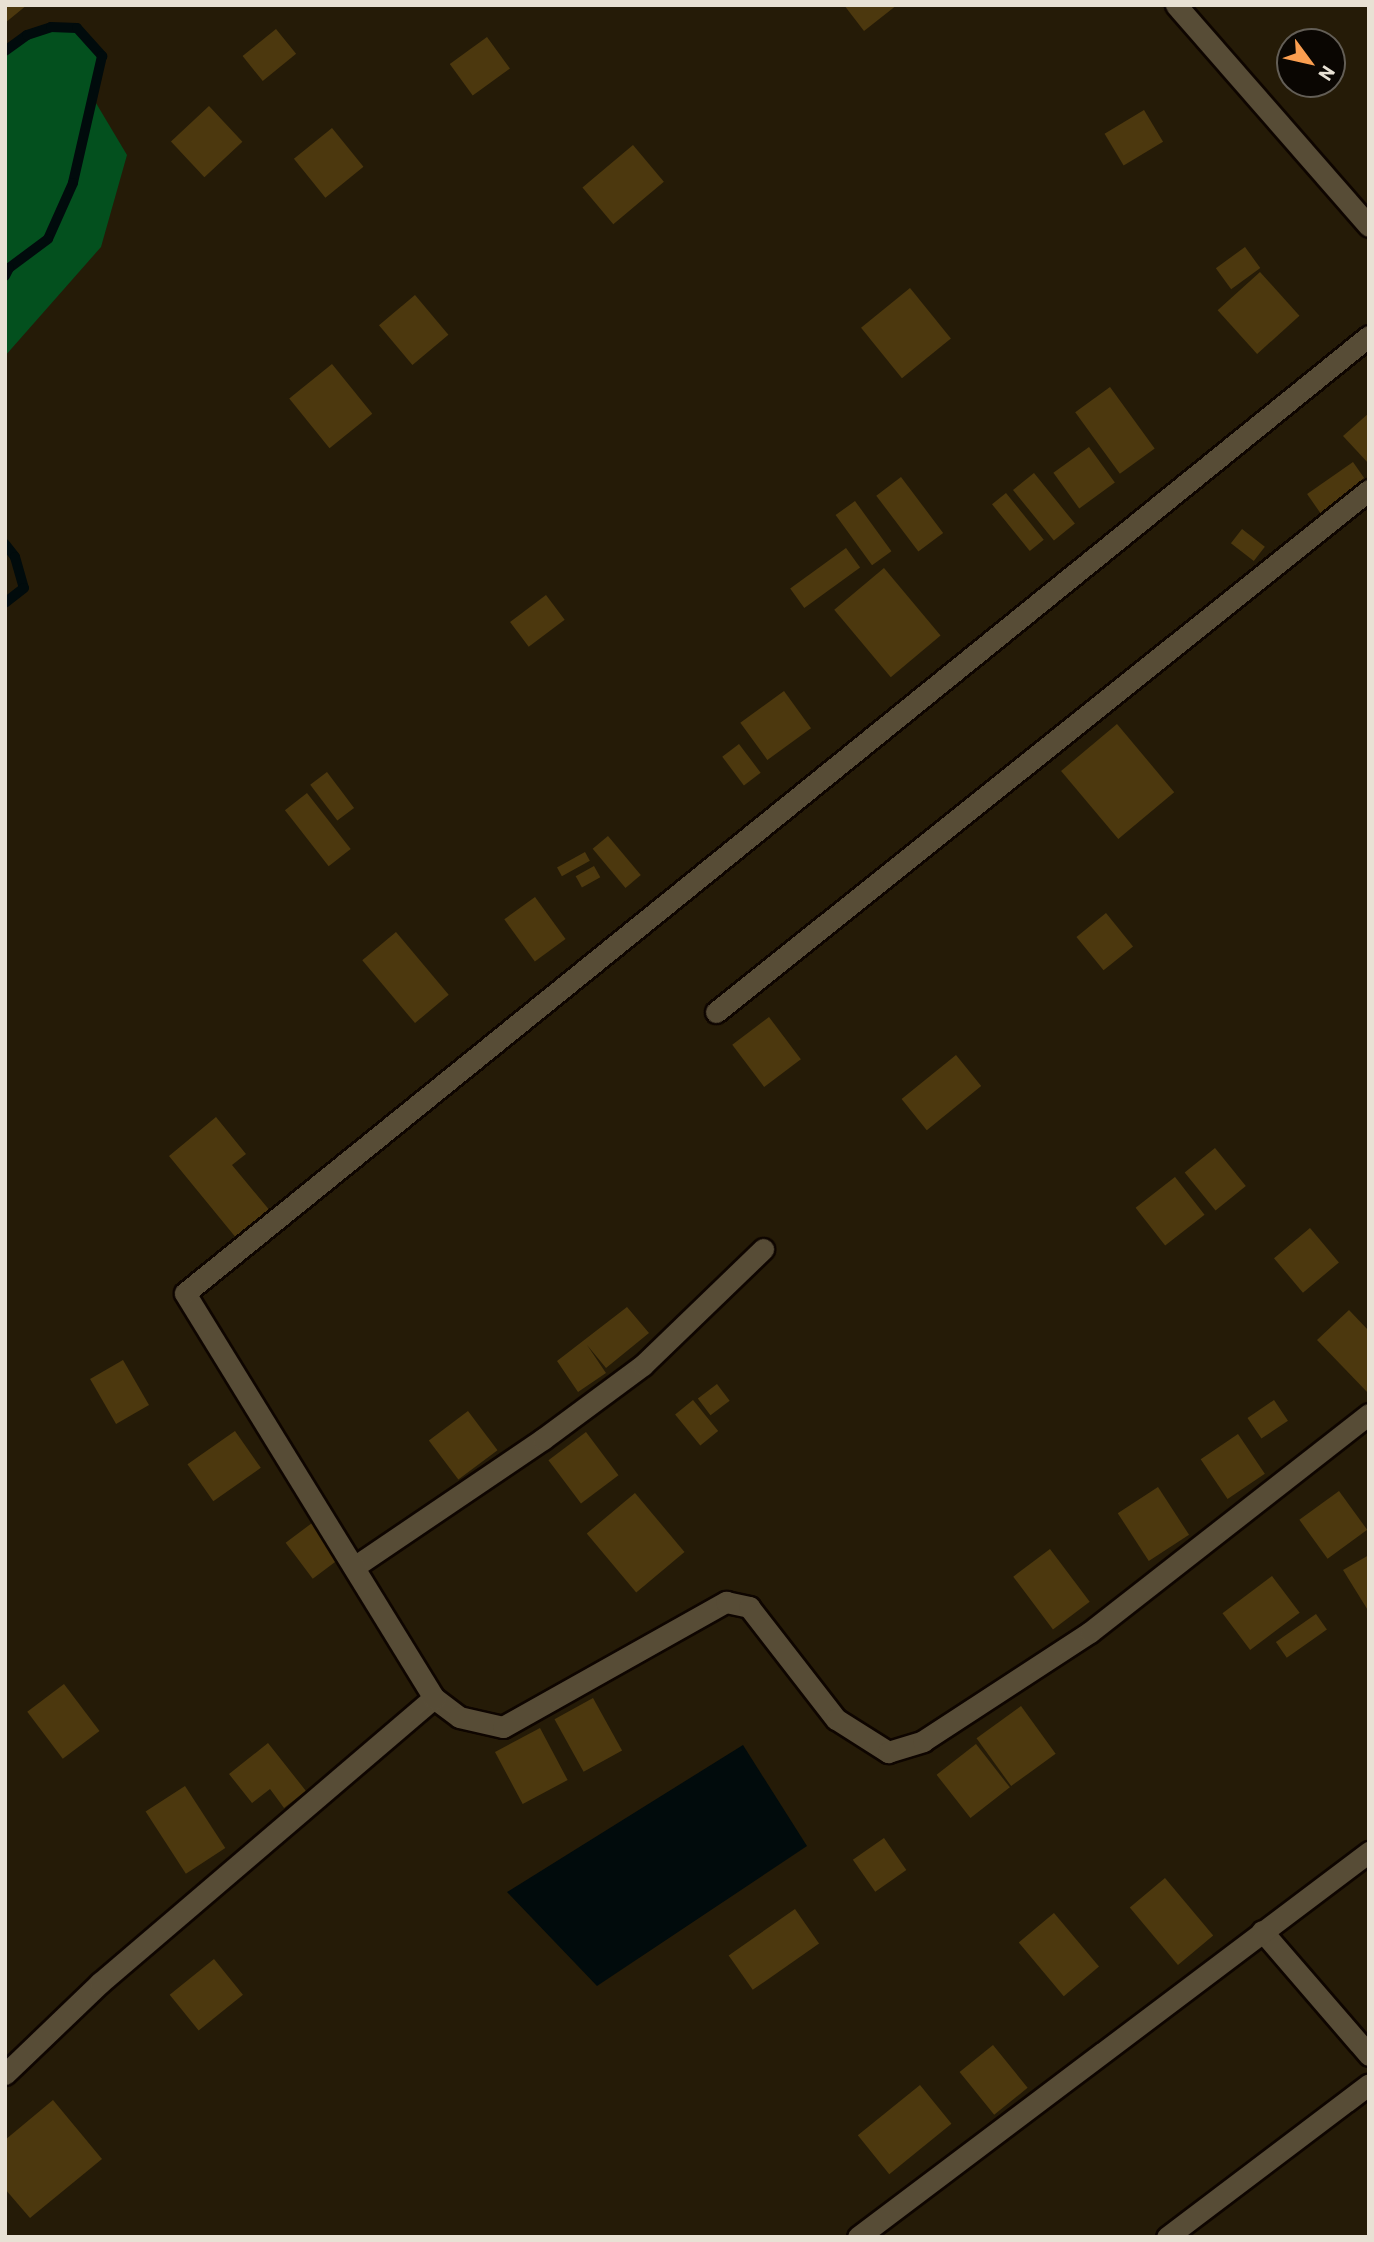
<!DOCTYPE html>
<html>
<head>
<meta charset="utf-8">
<style>
  body { margin:0 }
  #map { position:relative; width:1374px; height:2242px; overflow:hidden; background:#251b07; font-family:Barlow,sans-serif }
  div>[style] { position:absolute }
  .forest>* { inset:0; background:#03501e }
  .water>* { inset:0; background:#010b0c }
  .stream>* { height:10px; margin:-5px; padding:0 5px; transform-origin:5px; border-radius:5px; background:#010b0c }
  .building>* { inset:0; background:#4c380e; transform-origin:0 0 }
  .roads { filter:drop-shadow(2px 0 #0e0500) drop-shadow(-2px 0 #0e0500) drop-shadow(0 2px #0e0500) drop-shadow(0 -2px #0e0500) }
  .minor>* { height:21px; margin:-10.5px; padding:0 10.5px; transform-origin:10.5px; border-radius:10.5px; background:#574c36 }
  span { translate:-50% -50%; white-space:nowrap; text-align:center; line-height:1.15; -webkit-text-stroke:5px #0a0602; paint-order:stroke }
  .frame { position:absolute; inset:0; border:7px solid #e8e1d4; pointer-events:none }
  .north { position:absolute; left:1276px; top:28px; width:70px; height:70px; box-sizing:border-box; background:#0a0602; border:2px solid #635e56; border-radius:50%; rotate:123deg; font-size:19px; font-weight:700; line-height:28px; text-align:center; color:#e8e1d4 }
  .north::after { content:''; display:block; margin:auto; width:24px; height:32px; background:#fb9e50; clip-path:polygon(50% 0,100% 100%,50% 72%,0 100%) }
</style>
</head>
<body>
<div id="map">
  <div class="forest">
    <div style="clip-path:polygon(51px 27px,77px 28px,102px 56px,93px 98px,127px 155px,101px 247px,5px 356px,5px 51px,27px 35px)"></div>
  </div>
  <div class="water">
    <div style="clip-path:polygon(743px 1745px,807px 1846px,597px 1986px,507px 1892px)"></div>
  </div>
  <div class="stream">
    <div style="left:5px;top:51px;width:27px;rotate:-36deg"></div>
    <div style="left:27px;top:35px;width:25px;rotate:-18deg"></div>
    <div style="left:51px;top:27px;width:26px;rotate:2deg"></div>
    <div style="left:77px;top:28px;width:38px;rotate:48deg"></div>
    <div style="left:102px;top:56px;width:130px;rotate:102.9deg"></div>
    <div style="left:73px;top:183px;width:61px;rotate:114.1deg"></div>
    <div style="left:48px;top:239px;width:49px;rotate:143.4deg"></div>
    <div style="left:9px;top:268px;width:9px;rotate:117deg"></div>
    <div style="left:5px;top:544px;width:16px;rotate:52deg"></div>
    <div style="left:15px;top:557px;width:32px;rotate:74deg"></div>
    <div style="left:24px;top:588px;width:24px;rotate:142deg"></div>
  </div>
  <div class="building">
    <div style="clip-path:polygon(5px 5px,27px 5px,5px 23px)"></div>
    <div style="clip-path:polygon(844px 5px,897px 5px,864px 31px)"></div>
    <div style="left:276px;top:29px;width:32px;height:43px;rotate:51deg"></div>
    <div style="left:487px;top:37px;width:39px;height:46px;rotate:54deg"></div>
    <div style="left:209px;top:106px;width:49px;height:52px;rotate:47deg"></div>
    <div style="left:1144px;top:110px;width:37px;height:46px;rotate:59deg"></div>
    <div style="left:332px;top:128px;width:50px;height:49px;rotate:51deg"></div>
    <div style="left:633px;top:145px;width:48px;height:66px;rotate:50deg"></div>
    <div style="left:1245px;top:247px;width:26px;height:36px;rotate:54deg"></div>
    <div style="left:1260px;top:272px;width:59px;height:57px;rotate:48deg"></div>
    <div style="left:910px;top:288px;width:65px;height:63px;rotate:51deg"></div>
    <div style="left:415px;top:295px;width:52px;height:47px;rotate:50deg"></div>
    <div style="left:332px;top:364px;width:64px;height:55px;rotate:51deg"></div>
    <div style="left:1110px;top:387px;width:76px;height:43px;rotate:54deg"></div>
    <div style="clip-path:polygon(1369px 413px,1369px 464px,1343px 436px)"></div>
    <div style="left:1089px;top:447px;width:44px;height:44px;rotate:54deg"></div>
    <div style="left:1353px;top:462px;width:24px;height:56px;rotate:55deg"></div>
    <div style="left:1034px;top:473px;width:65px;height:27px;rotate:51deg"></div>
    <div style="left:901px;top:477px;width:70px;height:31px;rotate:53deg"></div>
    <div style="left:1006px;top:493px;width:60px;height:18px;rotate:51deg"></div>
    <div style="left:855px;top:501px;width:62px;height:24px;rotate:54deg"></div>
    <div style="left:1242px;top:529px;width:29px;height:18px;rotate:38deg"></div>
    <div style="left:846px;top:548px;width:24px;height:69px;rotate:54deg"></div>
    <div style="left:884px;top:568px;width:88px;height:65px;rotate:50deg"></div>
    <div style="left:546px;top:595px;width:31px;height:45px;rotate:53deg"></div>
    <div style="left:784px;top:691px;width:46px;height:54px;rotate:54deg"></div>
    <div style="left:1117px;top:724px;width:89px;height:73px;rotate:50deg"></div>
    <div style="left:739px;top:744px;width:36px;height:21px;rotate:53deg"></div>
    <div style="left:327px;top:772px;width:45px;height:21px;rotate:53deg"></div>
    <div style="left:307px;top:793px;width:71px;height:28px;rotate:52deg"></div>
    <div style="left:608px;top:836px;width:51px;height:20px;rotate:50deg"></div>
    <div style="left:585px;top:852px;width:10px;height:32px;rotate:61deg"></div>
    <div style="left:594px;top:866px;width:13px;height:21px;rotate:61deg"></div>
    <div style="left:535px;top:897px;width:52px;height:38px;rotate:54deg"></div>
    <div style="left:1106px;top:913px;width:43px;height:38px;rotate:51deg"></div>
    <div style="left:396px;top:932px;width:82px;height:44px;rotate:50deg"></div>
    <div style="left:769px;top:1017px;width:53px;height:46px;rotate:53deg"></div>
    <div style="left:956px;top:1055px;width:40px;height:70px;rotate:51deg"></div>
    <div style="clip-path:polygon(216px 1117px,246px 1154px,232px 1165px,271px 1212px,237px 1239px,169px 1156px)"></div>
    <div style="left:1215px;top:1148px;width:49px;height:39px;rotate:51deg"></div>
    <div style="left:1175px;top:1177px;width:48px;height:50px;rotate:52deg"></div>
    <div style="left:1310px;top:1228px;width:45px;height:47px;rotate:50deg"></div>
    <div style="clip-path:polygon(627px 1307px,649px 1333px,606px 1368px,587px 1345px,606px 1373px,578px 1392px,557px 1361px)"></div>
    <div style="clip-path:polygon(1349px 1310px,1369px 1331px,1369px 1394px,1317px 1340px)"></div>
    <div style="left:123px;top:1360px;width:52px;height:38px;rotate:60deg"></div>
    <div style="left:717px;top:1384px;width:21px;height:24px;rotate:53deg"></div>
    <div style="left:693px;top:1400px;width:40px;height:23px;rotate:51deg"></div>
    <div style="left:1274px;top:1400px;width:25px;height:32px;rotate:56deg"></div>
    <div style="left:468px;top:1411px;width:49px;height:49px;rotate:53deg"></div>
    <div style="left:235px;top:1431px;width:45px;height:58px;rotate:55deg"></div>
    <div style="left:586px;top:1432px;width:54px;height:47px;rotate:53deg"></div>
    <div style="left:1238px;top:1434px;width:48px;height:45px;rotate:56deg"></div>
    <div style="left:1158px;top:1487px;width:57px;height:48px;rotate:57deg"></div>
    <div style="left:1339px;top:1491px;width:48px;height:49px;rotate:54deg"></div>
    <div style="left:635px;top:1493px;width:77px;height:63px;rotate:50deg"></div>
    <div style="left:312px;top:1523px;width:45px;height:33px;rotate:53deg"></div>
    <div style="left:1050px;top:1549px;width:66px;height:46px;rotate:53deg"></div>
    <div style="clip-path:polygon(1369px 1555px,1369px 1612px,1343px 1570px)"></div>
    <div style="left:1272px;top:1576px;width:46px;height:62px;rotate:53deg"></div>
    <div style="left:1316px;top:1614px;width:19px;height:49px;rotate:55deg"></div>
    <div style="left:64px;top:1684px;width:59px;height:46px;rotate:53deg"></div>
    <div style="left:593px;top:1698px;width:60px;height:44px;rotate:61deg"></div>
    <div style="left:1021px;top:1706px;width:59px;height:55px;rotate:54deg"></div>
    <div style="left:540px;top:1728px;width:59px;height:51px;rotate:62deg"></div>
    <div style="clip-path:polygon(268px 1743px,306px 1791px,284px 1808px,270px 1789px,252px 1803px,229px 1774px)"></div>
    <div style="left:976px;top:1744px;width:55px;height:50px;rotate:52deg"></div>
    <div style="left:185px;top:1786px;width:74px;height:47px;rotate:57deg"></div>
    <div style="left:884px;top:1838px;width:39px;height:38px;rotate:55deg"></div>
    <div style="left:1165px;top:1878px;width:75px;height:46px;rotate:50deg"></div>
    <div style="left:795px;top:1909px;width:42px;height:81px;rotate:55deg"></div>
    <div style="left:1054px;top:1913px;width:70px;height:46px;rotate:50deg"></div>
    <div style="left:214px;top:1959px;width:46px;height:57px;rotate:51deg"></div>
    <div style="left:993px;top:2045px;width:55px;height:43px;rotate:51deg"></div>
    <div style="left:920px;top:2085px;width:50px;height:80px;rotate:51deg"></div>
    <div style="clip-path:polygon(53px 2100px,102px 2159px,30px 2218px,5px 2189px,5px 2140px)"></div>
  </div>
  <div class="roads">
    <div class="minor">
      <div style="left:1176px;top:5px;width:293px;rotate:48.9deg"></div>
      <div style="left:716px;top:1012px;width:836px;rotate:-38.64deg"></div>
      <div style="left:354px;top:1567px;width:228px;rotate:-34.1deg"></div>
      <div style="left:543px;top:1439px;width:124px;rotate:-36.5deg"></div>
      <div style="left:643px;top:1365px;width:167px;rotate:-44deg"></div>
      <div style="left:434px;top:1698px;width:31px;rotate:37deg"></div>
      <div style="left:459px;top:1717px;width:45px;rotate:12.8deg"></div>
      <div style="left:503px;top:1727px;width:256px;rotate:-29.3deg"></div>
      <div style="left:726px;top:1602px;width:24px;rotate:12deg"></div>
      <div style="left:749px;top:1607px;width:142px;rotate:52.2deg"></div>
      <div style="left:836px;top:1719px;width:62px;rotate:32.4deg"></div>
      <div style="left:888px;top:1752px;width:37px;rotate:-17deg"></div>
      <div style="left:923px;top:1741px;width:199px;rotate:-33.1deg"></div>
      <div style="left:1090px;top:1632px;width:354px;rotate:-38deg"></div>
      <div style="left:1262px;top:1931px;width:164px;rotate:49.2deg"></div>
      <div style="left:5px;top:2074px;width:132px;rotate:-43.8deg"></div>
      <div style="left:100px;top:1983px;width:439px;rotate:-40.5deg"></div>
      <div style="left:434px;top:1698px;width:475px;rotate:-121.6deg"></div>
      <div style="left:185px;top:1293px;width:1522px;rotate:-38.95deg"></div>
      <div style="left:858px;top:2237px;width:640px;rotate:-37deg"></div>
      <div style="left:1167px;top:2237px;width:253px;rotate:-37.1deg"></div>
    </div>
  </div>
  <div class="frame"></div>
  <div class="north">N</div>
</div>
</body>
</html>
